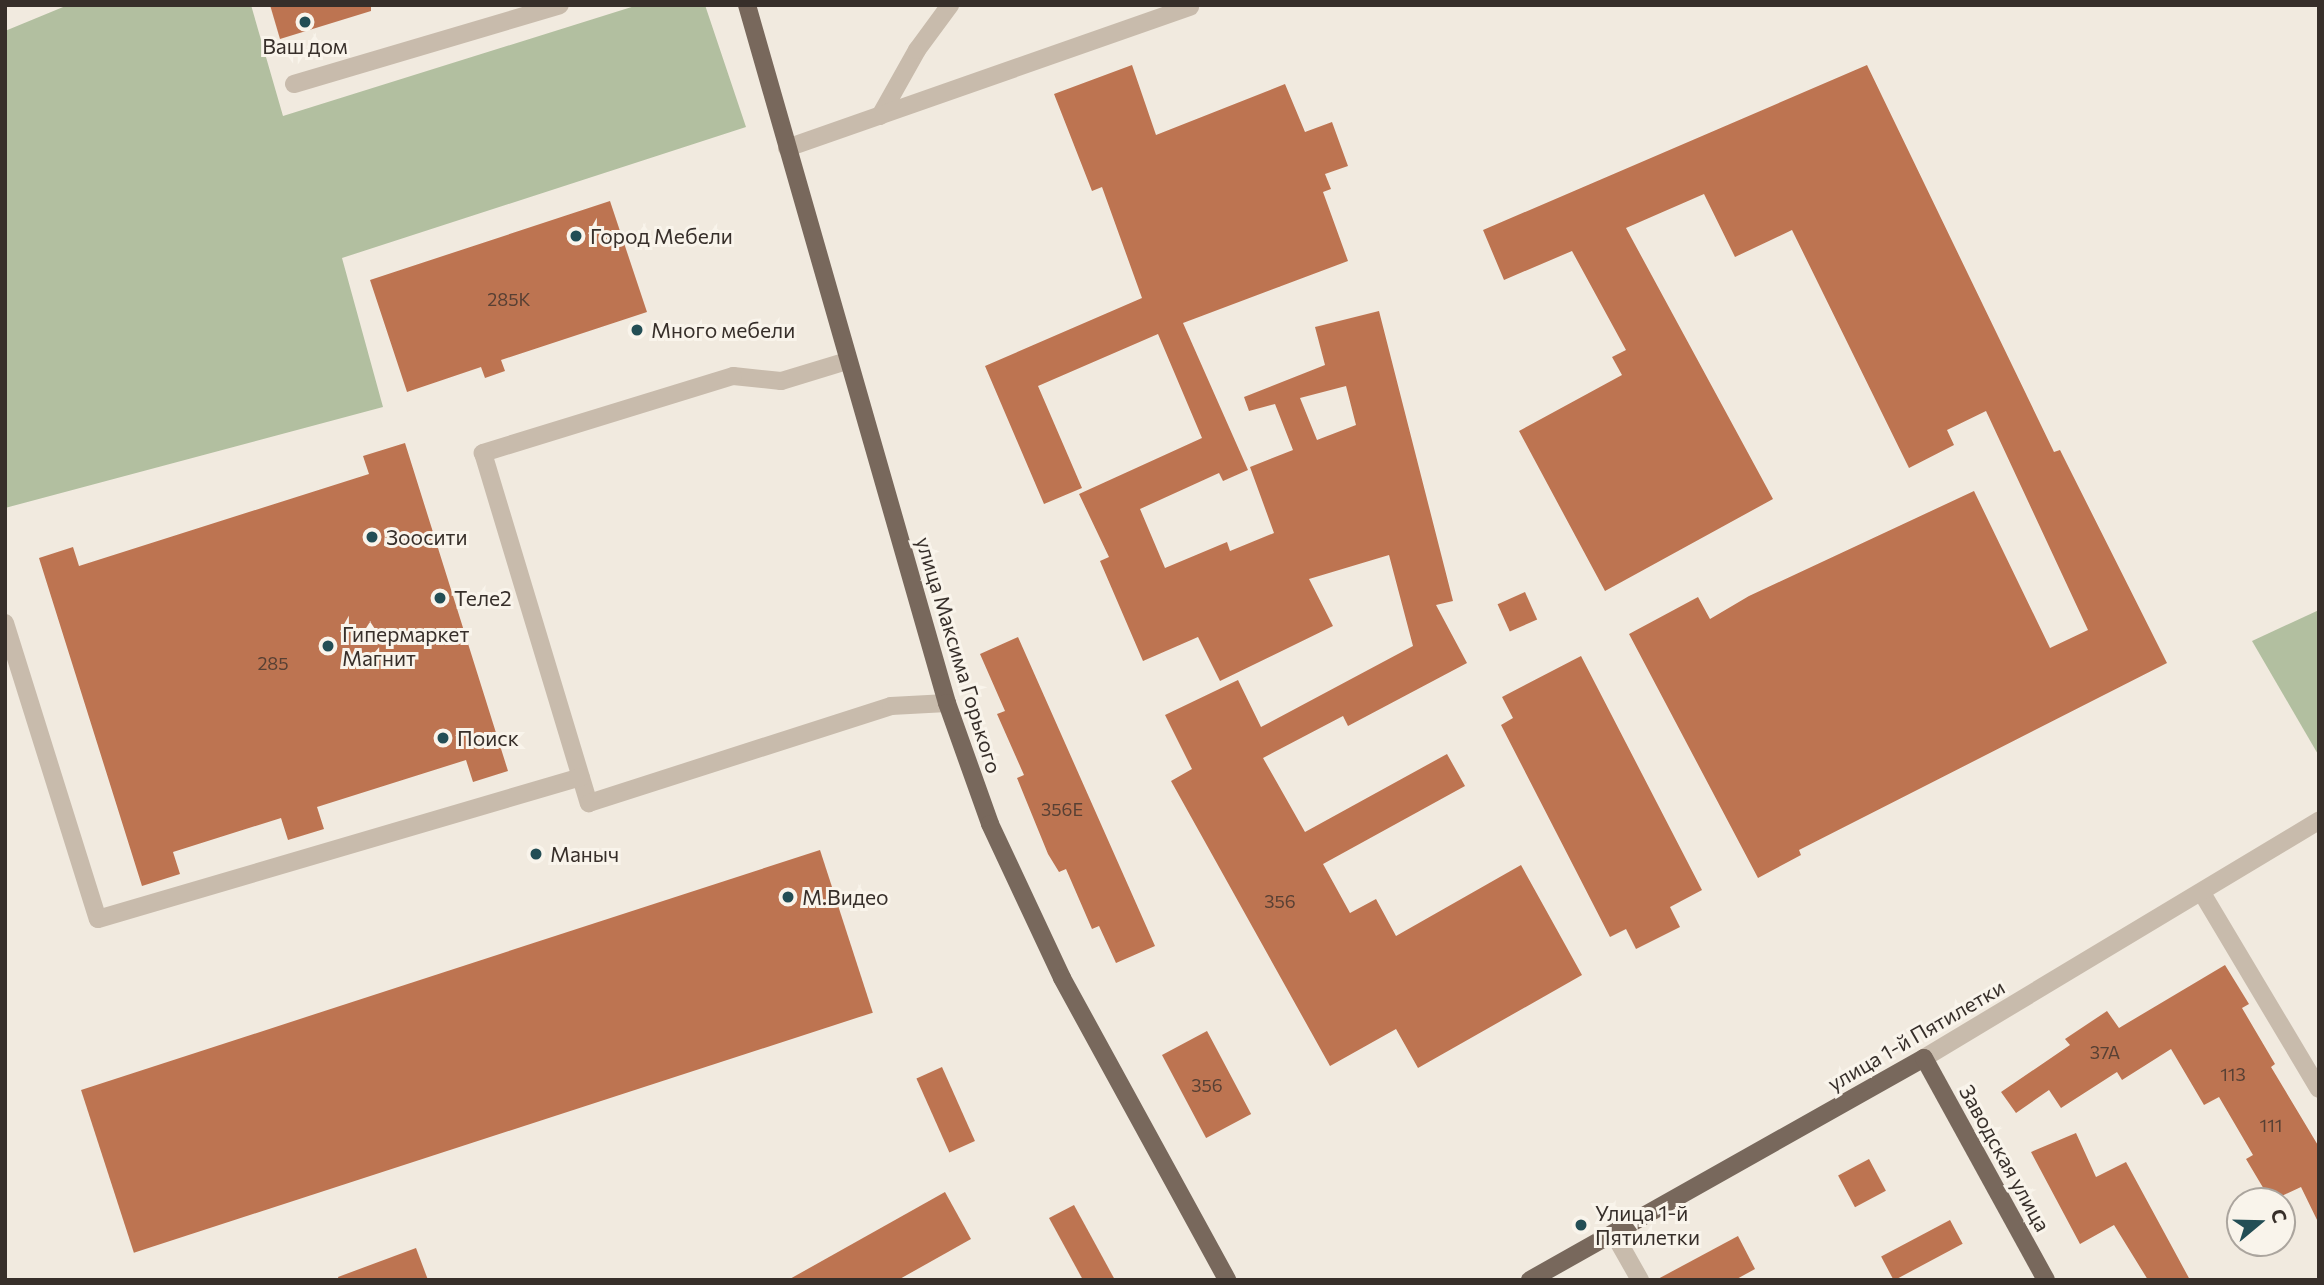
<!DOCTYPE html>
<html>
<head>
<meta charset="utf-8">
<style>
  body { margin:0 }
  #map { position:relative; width:2324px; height:1285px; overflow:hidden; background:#f1eadf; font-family:Commissioner,sans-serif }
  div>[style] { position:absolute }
  .green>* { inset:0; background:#b2bfa0 }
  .building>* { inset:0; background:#bd7451; transform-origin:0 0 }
  .minor>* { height:18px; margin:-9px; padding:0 9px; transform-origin:9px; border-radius:9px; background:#c8bbac }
  .major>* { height:18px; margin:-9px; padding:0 9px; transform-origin:9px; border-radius:9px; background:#78685c }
  .dots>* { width:19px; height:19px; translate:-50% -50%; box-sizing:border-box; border:4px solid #f9f4eb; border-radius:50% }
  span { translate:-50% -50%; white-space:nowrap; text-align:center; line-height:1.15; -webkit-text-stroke:6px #f9f4eb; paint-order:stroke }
  .number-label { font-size:18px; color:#584034 }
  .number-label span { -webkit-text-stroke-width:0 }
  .poi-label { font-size:21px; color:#372f2a }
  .left { translate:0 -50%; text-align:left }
  .street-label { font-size:21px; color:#372f2a }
  .frame { position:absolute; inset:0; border:7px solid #372f2a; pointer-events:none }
  .north { position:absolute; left:2226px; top:1187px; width:70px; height:70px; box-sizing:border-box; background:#f9f4eb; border:2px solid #aba59e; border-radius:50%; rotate:71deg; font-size:19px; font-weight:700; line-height:28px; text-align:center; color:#372f2a }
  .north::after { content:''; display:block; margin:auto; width:24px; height:32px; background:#234e55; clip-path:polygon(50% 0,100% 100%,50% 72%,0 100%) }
</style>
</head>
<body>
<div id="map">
  <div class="green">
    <div style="clip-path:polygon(68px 5px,251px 5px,283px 116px,638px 5px,705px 5px,746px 127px,342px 258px,383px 407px,5px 508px,5px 31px)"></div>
    <div style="clip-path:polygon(2319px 610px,2319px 756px,2252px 641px)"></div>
  </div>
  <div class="building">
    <div style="clip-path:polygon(270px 5px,371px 5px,371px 11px,280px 39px)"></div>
    <div style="clip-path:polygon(evenodd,1132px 65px,1156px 135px,1285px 84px,1305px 132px,1332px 122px,1348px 166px,1325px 174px,1331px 189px,1323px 192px,1348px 261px,1183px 323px,1248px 470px,1223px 481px,1219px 473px,1140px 509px,1165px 568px,1227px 542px,1230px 551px,1274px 533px,1250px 467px,1293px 450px,1275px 404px,1249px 411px,1244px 397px,1325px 365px,1315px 327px,1379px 311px,1453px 601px,1436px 605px,1467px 663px,1348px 726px,1343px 716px,1263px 758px,1305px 832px,1447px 754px,1465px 786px,1323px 864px,1350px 913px,1376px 899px,1396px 936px,1521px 865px,1582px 975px,1418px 1068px,1396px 1029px,1330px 1066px,1171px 781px,1192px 769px,1165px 715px,1238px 680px,1261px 727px,1413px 646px,1389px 555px,1309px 579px,1333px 626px,1220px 681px,1198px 637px,1143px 661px,1100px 561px,1109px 557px,1079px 494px,1202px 438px,1158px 334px,1038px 386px,1082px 488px,1044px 504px,985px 366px,1142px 298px,1102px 187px,1092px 191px,1054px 94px,1132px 65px,1346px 386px,1356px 425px,1317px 440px,1300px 398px,1346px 386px)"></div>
    <div style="clip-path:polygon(1867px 65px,2054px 452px,2060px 450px,2167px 663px,1799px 850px,1801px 855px,1758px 878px,1629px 634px,1698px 597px,1710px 619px,1749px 596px,1974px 491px,2050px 648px,2088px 630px,1986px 411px,1947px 430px,1954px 445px,1909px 468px,1792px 230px,1735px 257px,1704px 194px,1626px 228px,1773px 499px,1605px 591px,1519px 431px,1622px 375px,1612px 357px,1626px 350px,1572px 251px,1504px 280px,1483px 230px)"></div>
    <div style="clip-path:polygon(610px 201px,647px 312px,501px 360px,505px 371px,485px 378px,481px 367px,407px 392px,370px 280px)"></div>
    <div style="clip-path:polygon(405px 443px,508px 771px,473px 782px,466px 760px,317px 807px,324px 829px,288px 840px,281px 818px,173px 852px,180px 874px,142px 886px,39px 558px,73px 547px,79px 566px,369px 474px,363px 456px)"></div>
    <div style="left:1525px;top:592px;width:30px;height:30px;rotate:66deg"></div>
    <div style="clip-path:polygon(1018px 637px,1155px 946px,1116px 963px,1099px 926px,1092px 929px,1066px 869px,1059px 872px,1048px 854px,1017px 778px,1024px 775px,997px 714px,1005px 711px,980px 654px)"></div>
    <div style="clip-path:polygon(1581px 656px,1702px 890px,1670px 907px,1680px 927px,1636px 949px,1626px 929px,1610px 937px,1501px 725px,1513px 718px,1502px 697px)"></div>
    <div style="left:820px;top:850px;width:171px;height:777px;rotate:72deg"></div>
    <div style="clip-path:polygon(2225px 965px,2249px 1004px,2242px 1008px,2275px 1064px,2271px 1067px,2319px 1147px,2319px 1224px,2301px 1187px,2271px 1201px,2246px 1159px,2253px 1155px,2219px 1097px,2204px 1105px,2171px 1049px,2122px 1080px,2117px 1072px,2061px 1108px,2049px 1090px,2016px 1113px,2001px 1092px,2070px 1045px,2065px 1039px,2107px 1011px,2119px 1028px)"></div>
    <div style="left:1207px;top:1031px;width:94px;height:51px;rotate:62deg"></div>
    <div style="left:942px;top:1067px;width:81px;height:28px;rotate:66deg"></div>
    <div style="clip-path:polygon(2076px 1133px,2096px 1177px,2126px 1162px,2190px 1280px,2148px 1280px,2114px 1225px,2080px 1244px,2031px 1152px)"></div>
    <div style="left:1869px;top:1159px;width:36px;height:35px;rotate:62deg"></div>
    <div style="clip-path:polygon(945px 1192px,971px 1239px,898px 1280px,788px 1280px)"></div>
    <div style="clip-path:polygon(1074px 1205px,1115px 1280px,1083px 1280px,1049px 1218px)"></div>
    <div style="left:1950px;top:1220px;width:27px;height:78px;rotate:62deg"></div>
    <div style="clip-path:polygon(1738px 1236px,1755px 1269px,1735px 1280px,1656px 1280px)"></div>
    <div style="clip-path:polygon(416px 1248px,428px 1280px,339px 1280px,338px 1277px)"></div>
  </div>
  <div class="minor">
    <div style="left:294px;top:84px;width:277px;rotate:-16.5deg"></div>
    <div style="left:880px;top:116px;width:76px;rotate:-60.7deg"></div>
    <div style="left:917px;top:50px;width:56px;rotate:-53.7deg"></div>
    <div style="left:787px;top:148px;width:427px;rotate:-19.3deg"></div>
    <div style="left:847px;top:361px;width:69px;rotate:163.1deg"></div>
    <div style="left:781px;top:381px;width:48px;rotate:-174.1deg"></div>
    <div style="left:733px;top:376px;width:262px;rotate:162.9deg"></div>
    <div style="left:483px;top:453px;width:366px;rotate:73.2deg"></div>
    <div style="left:589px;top:803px;width:317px;rotate:-17.8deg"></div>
    <div style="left:891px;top:706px;width:56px;rotate:-3.1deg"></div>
    <div style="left:5px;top:623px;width:310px;rotate:72.6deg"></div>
    <div style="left:98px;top:919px;width:503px;rotate:-16.38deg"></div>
    <div style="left:2202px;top:893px;width:228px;rotate:59.2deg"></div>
    <div style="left:1924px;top:1058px;width:461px;rotate:-31deg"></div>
    <div style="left:1614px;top:1234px;width:53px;rotate:60.5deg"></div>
  </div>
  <div class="major">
    <div style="left:747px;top:5px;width:726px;rotate:74.01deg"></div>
    <div style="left:947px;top:703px;width:128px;rotate:70.4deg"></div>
    <div style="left:990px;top:824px;width:170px;rotate:64.9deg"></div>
    <div style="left:1062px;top:978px;width:344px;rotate:61.3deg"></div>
    <div style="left:1530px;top:1280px;width:452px;rotate:-29.4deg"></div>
    <div style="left:1924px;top:1058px;width:253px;rotate:61.2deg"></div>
  </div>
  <div class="dots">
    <div style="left:305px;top:22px;background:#234e55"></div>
    <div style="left:576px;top:236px;background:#234e55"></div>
    <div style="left:637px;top:330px;background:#234e55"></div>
    <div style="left:372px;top:537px;background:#234e55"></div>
    <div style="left:440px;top:598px;background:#234e55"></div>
    <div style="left:328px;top:646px;background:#234e55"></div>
    <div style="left:443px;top:738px;background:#234e55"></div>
    <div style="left:536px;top:854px;background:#234e55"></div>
    <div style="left:788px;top:897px;background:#234e55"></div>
    <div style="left:1581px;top:1225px;background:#234e55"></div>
  </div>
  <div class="number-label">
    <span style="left:509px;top:299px">285К</span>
    <span style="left:273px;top:663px">285</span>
    <span style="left:1062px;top:809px">356Е</span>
    <span style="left:1280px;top:901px">356</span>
    <span style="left:2105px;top:1052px">37А</span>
    <span style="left:2233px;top:1074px">113</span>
    <span style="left:1207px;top:1085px">356</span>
    <span style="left:2271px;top:1125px">111</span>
  </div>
  <div class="poi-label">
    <span style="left:305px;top:46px">Ваш дом</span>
    <span class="left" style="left:590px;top:236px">Город Мебели</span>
    <span class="left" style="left:651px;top:330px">Много мебели</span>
    <span class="left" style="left:386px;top:537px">Зоосити</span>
    <span class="left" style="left:454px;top:598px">Теле2</span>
    <span class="left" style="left:342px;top:646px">Гипермаркет<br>Магнит</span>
    <span class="left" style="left:457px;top:738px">Поиск</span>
    <span class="left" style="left:550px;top:854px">Маныч</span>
    <span class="left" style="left:802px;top:897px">М.Видео</span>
    <span class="left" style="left:1595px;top:1225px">Улица 1-й<br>Пятилетки</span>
  </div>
  <div class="street-label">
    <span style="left:959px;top:655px;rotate:73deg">улица Максима Горького</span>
    <span style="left:1916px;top:1035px;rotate:-30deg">улица 1-й Пятилетки</span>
    <span style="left:2005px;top:1158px;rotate:61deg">Заводская улица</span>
  </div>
  <div class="frame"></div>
  <div class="north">С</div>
</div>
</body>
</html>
